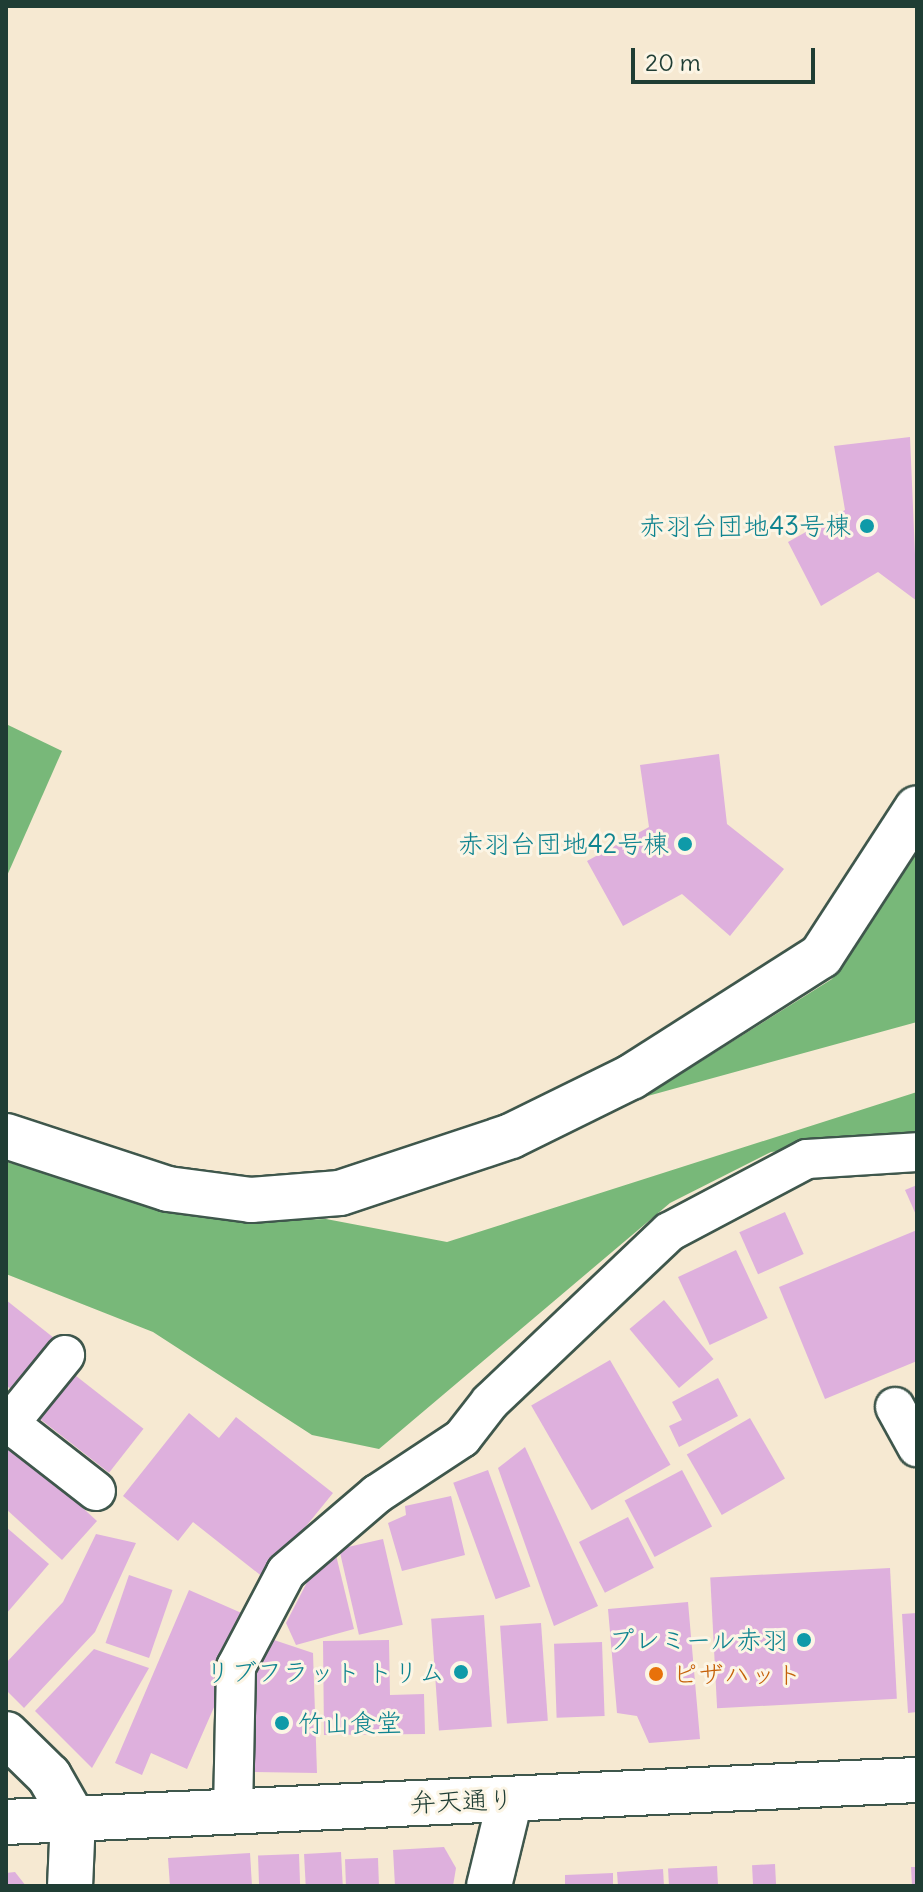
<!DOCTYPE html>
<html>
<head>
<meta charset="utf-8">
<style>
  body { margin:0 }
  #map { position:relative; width:923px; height:1892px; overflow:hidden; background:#f6e9d2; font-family:Delius,"Klee One",sans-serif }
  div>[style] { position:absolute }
  .forest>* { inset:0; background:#78b879 }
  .building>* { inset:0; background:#deb0dd; transform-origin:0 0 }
  .roads { filter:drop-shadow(2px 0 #3f574c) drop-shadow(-2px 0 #3f574c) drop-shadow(0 2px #3f574c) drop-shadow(0 -2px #3f574c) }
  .service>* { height:38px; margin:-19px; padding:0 19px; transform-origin:19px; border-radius:19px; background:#fff }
  .minor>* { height:44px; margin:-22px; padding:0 22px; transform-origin:22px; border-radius:22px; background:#fff }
  .tertiary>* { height:44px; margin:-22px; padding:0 22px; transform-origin:22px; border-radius:22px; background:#fff }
  .dots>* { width:22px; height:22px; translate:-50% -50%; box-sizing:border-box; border:4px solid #fcf5e5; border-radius:50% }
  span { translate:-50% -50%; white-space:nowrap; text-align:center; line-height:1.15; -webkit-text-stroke:6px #fcf5e5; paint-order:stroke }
  .culture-label { font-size:26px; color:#0d838f }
  .right { translate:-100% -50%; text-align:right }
  .left { translate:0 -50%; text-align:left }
  .food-label { font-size:26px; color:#c56008 }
  .street-label { font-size:26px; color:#1f3d34 }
  .frame { position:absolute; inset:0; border:8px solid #1f3d34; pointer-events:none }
  .scale { position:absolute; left:631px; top:48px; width:184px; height:36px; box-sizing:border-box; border:4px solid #1f3d34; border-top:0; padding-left:10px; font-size:24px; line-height:28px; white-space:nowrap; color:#1f3d34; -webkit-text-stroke:6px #fcf5e5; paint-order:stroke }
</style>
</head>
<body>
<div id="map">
  <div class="forest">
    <div style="clip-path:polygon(6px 724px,62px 751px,6px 878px)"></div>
    <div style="clip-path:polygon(917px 848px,917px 1022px,644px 1097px,832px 979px)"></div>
    <div style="clip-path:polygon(917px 1092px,917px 1133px,771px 1152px,670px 1203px,379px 1449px,312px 1435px,153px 1332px,6px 1274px,6px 1162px,241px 1222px,326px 1219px,447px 1242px)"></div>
  </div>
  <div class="building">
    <div style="clip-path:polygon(910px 437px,917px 601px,878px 572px,821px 606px,788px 542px,845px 510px,834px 446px)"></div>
    <div style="clip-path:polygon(719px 754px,727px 824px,784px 869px,730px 936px,682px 894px,623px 926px,587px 861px,649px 827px,640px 765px)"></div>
    <div style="clip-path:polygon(917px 1185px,917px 1217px,905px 1190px)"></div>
    <div style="left:785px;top:1212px;width:46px;height:50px;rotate:66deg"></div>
    <div style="clip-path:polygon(917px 1230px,917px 1361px,825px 1399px,779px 1287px)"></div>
    <div style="left:736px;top:1250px;width:75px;height:64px;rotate:65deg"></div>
    <div style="clip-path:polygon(6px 1300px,54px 1338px,13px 1391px,6px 1385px)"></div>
    <div style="left:664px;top:1300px;width:77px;height:45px;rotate:50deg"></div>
    <div style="left:610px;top:1360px;width:121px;height:91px;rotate:60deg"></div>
    <div style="left:71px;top:1372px;width:92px;height:56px;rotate:38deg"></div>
    <div style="clip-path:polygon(718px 1378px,738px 1416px,679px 1447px,669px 1426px,682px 1420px,672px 1402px)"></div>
    <div style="clip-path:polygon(189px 1413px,219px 1438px,236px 1417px,333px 1493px,264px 1578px,193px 1522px,178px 1541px,123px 1496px)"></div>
    <div style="left:750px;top:1418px;width:70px;height:73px;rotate:60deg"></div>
    <div style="clip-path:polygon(6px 1438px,97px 1521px,62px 1560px,6px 1509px)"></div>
    <div style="clip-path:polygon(525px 1447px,598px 1606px,554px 1626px,498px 1468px)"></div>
    <div style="left:488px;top:1470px;width:124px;height:37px;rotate:70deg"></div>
    <div style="left:682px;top:1470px;width:64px;height:65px;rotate:62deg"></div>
    <div style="clip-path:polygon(451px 1496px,465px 1555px,402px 1571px,388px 1523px,406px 1515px,405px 1506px)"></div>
    <div style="left:628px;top:1517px;width:57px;height:55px;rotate:63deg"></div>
    <div style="clip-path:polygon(6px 1527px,49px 1564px,6px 1614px)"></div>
    <div style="clip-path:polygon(96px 1534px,136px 1543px,95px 1632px,24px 1708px,6px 1690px,6px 1663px,63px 1602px)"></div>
    <div style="left:383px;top:1539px;width:88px;height:45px;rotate:77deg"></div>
    <div style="clip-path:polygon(336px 1555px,354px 1629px,296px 1645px,286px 1623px,319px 1559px)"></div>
    <div style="left:890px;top:1568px;width:131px;height:180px;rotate:87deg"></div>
    <div style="left:129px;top:1575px;width:46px;height:72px;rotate:19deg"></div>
    <div style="clip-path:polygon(189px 1590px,253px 1618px,187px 1769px,151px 1753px,142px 1775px,115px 1763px)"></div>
    <div style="clip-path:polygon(688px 1602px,700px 1739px,649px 1743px,637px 1716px,617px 1713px,608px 1609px)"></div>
    <div style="clip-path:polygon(917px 1613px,917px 1712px,908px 1713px,902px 1614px)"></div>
    <div style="left:484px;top:1615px;width:112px;height:53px;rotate:86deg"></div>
    <div style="left:541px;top:1623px;width:98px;height:41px;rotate:86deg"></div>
    <div style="clip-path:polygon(265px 1637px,313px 1653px,317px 1773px,249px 1772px,247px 1674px)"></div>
    <div style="clip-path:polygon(389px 1640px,390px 1695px,424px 1694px,425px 1734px,324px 1735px,323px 1641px)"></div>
    <div style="left:602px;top:1642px;width:74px;height:48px;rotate:88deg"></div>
    <div style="clip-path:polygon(94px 1649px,149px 1668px,92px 1768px,35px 1711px)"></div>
    <div style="clip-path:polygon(444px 1847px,456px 1868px,453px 1886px,395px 1886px,393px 1850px)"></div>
    <div style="left:341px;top:1852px;width:34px;height:37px;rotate:87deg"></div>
    <div style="clip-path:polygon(250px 1853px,252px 1886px,170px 1886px,168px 1858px)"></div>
    <div style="left:299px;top:1854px;width:32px;height:41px;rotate:88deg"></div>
    <div style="left:378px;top:1858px;width:28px;height:33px;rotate:88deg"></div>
    <div style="left:775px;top:1864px;width:22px;height:23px;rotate:87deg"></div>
    <div style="left:717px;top:1866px;width:20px;height:49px;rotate:87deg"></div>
    <div style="clip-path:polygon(911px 1867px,917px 1867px,917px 1886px,912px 1886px)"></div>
    <div style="clip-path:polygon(663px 1869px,664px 1886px,618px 1886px,617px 1872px)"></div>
    <div style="clip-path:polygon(15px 1872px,26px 1886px,6px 1886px,6px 1873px)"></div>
    <div style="clip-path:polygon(613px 1873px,613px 1886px,565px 1886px,565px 1875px)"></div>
  </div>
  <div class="roads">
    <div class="service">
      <div style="left:895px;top:1407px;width:46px;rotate:61.2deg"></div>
      <div style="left:6px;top:1421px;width:114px;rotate:37.9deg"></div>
      <div style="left:9px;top:1424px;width:89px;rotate:-50.9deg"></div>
      <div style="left:233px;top:1811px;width:144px;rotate:-88.8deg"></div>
      <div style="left:236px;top:1667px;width:107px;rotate:-62.2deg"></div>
      <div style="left:286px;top:1572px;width:120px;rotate:-40.6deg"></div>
      <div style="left:377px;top:1494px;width:102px;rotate:-33.4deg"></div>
      <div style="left:462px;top:1438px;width:46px;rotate:-52.1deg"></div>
      <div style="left:490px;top:1402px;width:247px;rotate:-43.5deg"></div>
      <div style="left:669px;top:1232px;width:156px;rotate:-27.9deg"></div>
      <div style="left:807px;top:1159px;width:110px;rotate:-3.6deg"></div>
    </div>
    <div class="minor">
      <div style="left:6px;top:1136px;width:170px;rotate:18.1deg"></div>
      <div style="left:168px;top:1189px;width:84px;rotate:7.5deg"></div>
      <div style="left:251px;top:1200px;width:89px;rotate:-4.5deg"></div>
      <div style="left:340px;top:1193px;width:180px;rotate:-18.4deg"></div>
      <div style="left:511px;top:1136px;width:134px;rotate:-26.2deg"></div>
      <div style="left:631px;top:1077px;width:225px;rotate:-32.5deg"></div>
      <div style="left:821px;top:956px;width:176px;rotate:-57deg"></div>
      <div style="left:6px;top:1734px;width:60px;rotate:44.3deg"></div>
      <div style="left:49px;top:1776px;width:48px;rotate:60.3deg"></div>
      <div style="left:73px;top:1818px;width:68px;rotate:92.5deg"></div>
      <div style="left:489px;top:1886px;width:89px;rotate:-76.3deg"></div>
    </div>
    <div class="tertiary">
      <div style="left:6px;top:1822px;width:912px;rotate:-2.64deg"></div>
    </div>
  </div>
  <div class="dots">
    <div style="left:867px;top:526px;background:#0f9aa8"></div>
    <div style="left:685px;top:844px;background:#0f9aa8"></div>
    <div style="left:804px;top:1640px;background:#0f9aa8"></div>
    <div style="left:461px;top:1672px;background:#0f9aa8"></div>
    <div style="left:656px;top:1674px;background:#e8710a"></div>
    <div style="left:282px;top:1723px;background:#0f9aa8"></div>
  </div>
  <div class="culture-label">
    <span class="right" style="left:851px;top:526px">赤羽台団地43号棟</span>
    <span class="right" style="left:669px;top:844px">赤羽台団地42号棟</span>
    <span class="right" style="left:788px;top:1640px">プレミール赤羽</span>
    <span class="right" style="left:445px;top:1672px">リブフラット トリム</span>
    <span class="left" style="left:298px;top:1723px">竹山食堂</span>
  </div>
  <div class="food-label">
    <span class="left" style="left:672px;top:1674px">ピザハット</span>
  </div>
  <div class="street-label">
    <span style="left:462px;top:1801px;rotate:-2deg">弁天通り</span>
  </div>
  <div class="frame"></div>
  <div class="scale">20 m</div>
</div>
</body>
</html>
